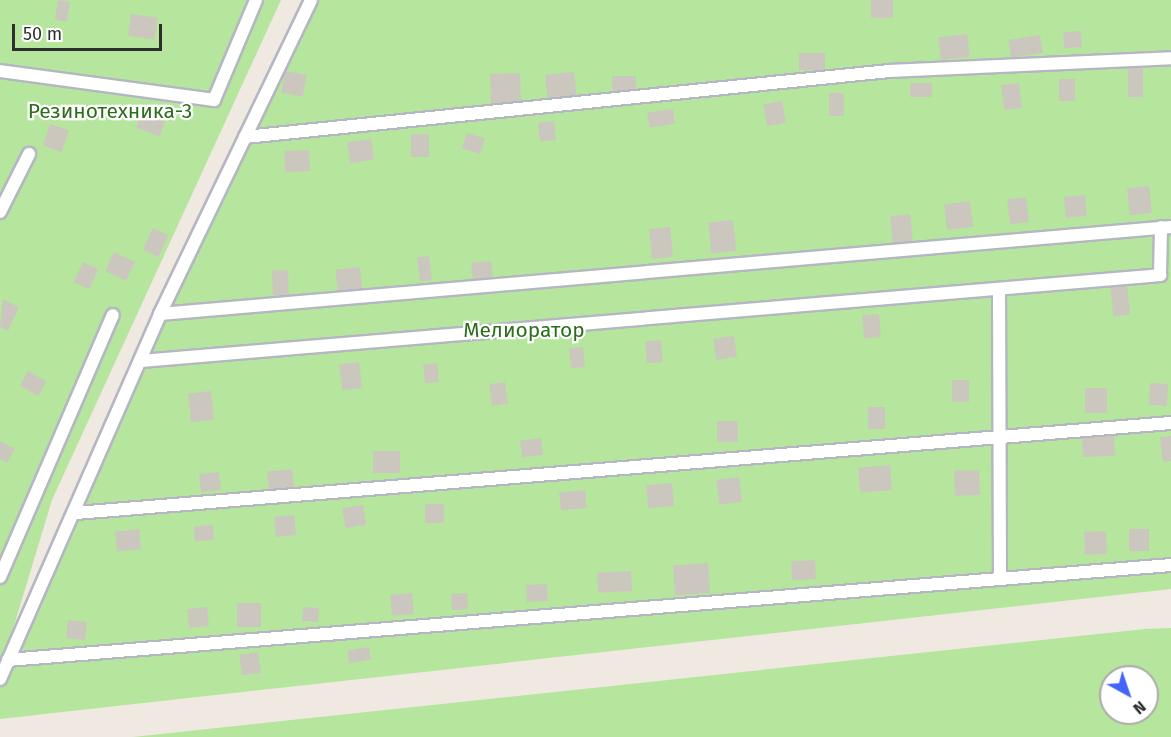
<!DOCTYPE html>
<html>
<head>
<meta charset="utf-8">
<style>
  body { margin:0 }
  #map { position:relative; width:1171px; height:737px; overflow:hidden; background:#efe9e1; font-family:"Fira Sans",sans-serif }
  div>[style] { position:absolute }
  .green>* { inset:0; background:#b6e59e }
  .building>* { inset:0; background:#cbc7bf; transform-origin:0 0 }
  .roads { filter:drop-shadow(2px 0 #b4b7c1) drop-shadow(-2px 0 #b4b7c1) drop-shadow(0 2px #b4b7c1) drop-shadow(0 -2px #b4b7c1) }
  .lane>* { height:12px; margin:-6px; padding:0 6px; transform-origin:6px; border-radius:6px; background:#fff }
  span { translate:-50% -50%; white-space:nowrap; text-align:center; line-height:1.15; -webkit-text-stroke:4.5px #fff; paint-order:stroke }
  .park-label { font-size:21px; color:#2c6e1b }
  .north { position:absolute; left:1099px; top:665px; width:60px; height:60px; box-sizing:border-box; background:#fff; border:2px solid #ababab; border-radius:50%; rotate:140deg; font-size:16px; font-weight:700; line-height:24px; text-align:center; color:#2e2e2e }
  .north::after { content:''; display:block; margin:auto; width:21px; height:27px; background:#4264fb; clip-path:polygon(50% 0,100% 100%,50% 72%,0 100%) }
  .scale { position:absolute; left:12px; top:24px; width:150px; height:27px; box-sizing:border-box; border:3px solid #2e2e2e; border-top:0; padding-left:8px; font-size:18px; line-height:21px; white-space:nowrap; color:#2e2e2e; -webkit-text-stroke:4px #fff; paint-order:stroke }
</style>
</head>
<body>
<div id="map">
  <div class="green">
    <div style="clip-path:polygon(0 0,281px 0,52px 500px,3px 662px,314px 0,1171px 0,1171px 589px,0 719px)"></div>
    <div style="clip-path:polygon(evenodd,1171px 628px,1171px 737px,133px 737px,1145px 629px,1171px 628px,1111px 677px,1147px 677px,1147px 713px,1111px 713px,1111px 677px)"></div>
  </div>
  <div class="building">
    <div style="left:58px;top:0;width:12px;height:20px;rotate:9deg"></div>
    <div style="left:871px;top:0;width:22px;height:18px"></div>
    <div style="left:131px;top:14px;width:27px;height:22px;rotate:8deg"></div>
    <div style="left:1081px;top:31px;width:16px;height:18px;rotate:86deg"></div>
    <div style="left:967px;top:34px;width:23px;height:29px;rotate:83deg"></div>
    <div style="left:1040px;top:35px;width:18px;height:32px;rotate:81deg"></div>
    <div style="left:825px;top:53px;width:17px;height:26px;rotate:90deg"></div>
    <div style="left:1128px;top:68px;width:15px;height:29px"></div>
    <div style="left:285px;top:71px;width:22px;height:22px;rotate:10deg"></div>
    <div style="left:574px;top:72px;width:27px;height:29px;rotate:84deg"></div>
    <div style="left:520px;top:73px;width:29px;height:30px;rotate:88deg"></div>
    <div style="left:636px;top:76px;width:15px;height:24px;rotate:90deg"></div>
    <div style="left:1059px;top:79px;width:16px;height:22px"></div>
    <div style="left:910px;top:83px;width:22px;height:14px"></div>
    <div style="left:1019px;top:83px;width:25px;height:18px;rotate:83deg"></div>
    <div style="left:829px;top:93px;width:15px;height:23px"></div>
    <div style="left:782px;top:101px;width:22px;height:19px;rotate:80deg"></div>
    <div style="left:145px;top:104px;width:25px;height:25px;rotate:21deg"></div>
    <div style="left:673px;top:109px;width:15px;height:26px;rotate:82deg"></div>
    <div style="left:554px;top:121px;width:19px;height:16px;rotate:84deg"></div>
    <div style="left:50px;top:124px;width:20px;height:23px;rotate:18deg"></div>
    <div style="left:467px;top:133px;width:19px;height:16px;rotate:18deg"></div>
    <div style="left:411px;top:134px;width:18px;height:23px"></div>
    <div style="left:371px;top:139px;width:21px;height:24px;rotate:82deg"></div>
    <div style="left:309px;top:150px;width:21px;height:25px;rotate:87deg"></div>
    <div style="left:1149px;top:186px;width:27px;height:22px;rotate:84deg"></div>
    <div style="left:1085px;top:195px;width:21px;height:21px;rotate:85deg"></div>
    <div style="left:1026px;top:197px;width:25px;height:19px;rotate:83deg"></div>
    <div style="left:970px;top:201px;width:26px;height:26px;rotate:83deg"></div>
    <div style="left:910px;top:214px;width:30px;height:20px;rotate:84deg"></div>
    <div style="left:733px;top:220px;width:31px;height:25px;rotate:84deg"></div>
    <div style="left:670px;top:227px;width:30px;height:21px;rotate:84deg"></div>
    <div style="left:153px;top:228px;width:17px;height:24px;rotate:25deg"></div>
    <div style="left:114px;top:252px;width:23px;height:21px;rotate:25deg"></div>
    <div style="left:429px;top:256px;width:24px;height:12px;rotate:83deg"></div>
    <div style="left:491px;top:261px;width:20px;height:20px;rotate:84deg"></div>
    <div style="left:83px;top:262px;width:17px;height:22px;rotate:25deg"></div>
    <div style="left:360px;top:267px;width:23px;height:25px;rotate:83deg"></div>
    <div style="left:288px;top:270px;width:25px;height:16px;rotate:88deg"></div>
    <div style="left:1127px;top:284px;width:31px;height:17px;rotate:84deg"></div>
    <div style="clip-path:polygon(3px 299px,19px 307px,8px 331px,0 327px)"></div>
    <div style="left:879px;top:314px;width:23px;height:17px;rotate:85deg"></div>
    <div style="left:734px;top:336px;width:21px;height:21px;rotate:82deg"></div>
    <div style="left:661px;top:340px;width:22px;height:16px;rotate:85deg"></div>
    <div style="left:583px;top:347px;width:20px;height:14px;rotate:84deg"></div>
    <div style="left:359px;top:362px;width:26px;height:20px;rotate:83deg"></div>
    <div style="left:437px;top:363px;width:19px;height:14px;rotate:84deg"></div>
    <div style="left:28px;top:371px;width:21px;height:17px;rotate:29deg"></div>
    <div style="left:952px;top:380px;width:17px;height:22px"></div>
    <div style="left:505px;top:382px;width:22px;height:16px;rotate:82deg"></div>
    <div style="left:1150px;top:383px;width:18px;height:22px;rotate:3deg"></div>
    <div style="left:1085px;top:388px;width:22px;height:25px"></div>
    <div style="left:211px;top:391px;width:29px;height:23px;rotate:84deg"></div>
    <div style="left:868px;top:407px;width:17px;height:22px"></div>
    <div style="left:717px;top:421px;width:21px;height:21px"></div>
    <div style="left:1114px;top:433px;width:23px;height:32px;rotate:88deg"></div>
    <div style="clip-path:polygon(1171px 436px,1171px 461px,1163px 462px,1160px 437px)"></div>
    <div style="left:541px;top:438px;width:17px;height:21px;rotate:83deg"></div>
    <div style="clip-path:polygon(0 441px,15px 449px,7px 463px,0 459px)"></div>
    <div style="left:373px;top:451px;width:27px;height:22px"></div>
    <div style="left:890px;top:465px;width:25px;height:32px;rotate:85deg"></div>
    <div style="left:292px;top:469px;width:19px;height:25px;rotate:84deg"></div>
    <div style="left:979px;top:470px;width:25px;height:25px;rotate:88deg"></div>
    <div style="left:219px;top:472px;width:18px;height:20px;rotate:84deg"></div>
    <div style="left:739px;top:477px;width:25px;height:23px;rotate:83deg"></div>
    <div style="left:672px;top:483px;width:23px;height:26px;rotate:85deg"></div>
    <div style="left:585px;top:490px;width:18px;height:26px;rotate:84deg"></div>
    <div style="left:425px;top:504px;width:19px;height:19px"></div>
    <div style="left:363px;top:505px;width:20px;height:21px;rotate:81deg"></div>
    <div style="left:294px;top:515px;width:20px;height:20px;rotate:84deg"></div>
    <div style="left:213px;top:525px;width:15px;height:19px;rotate:86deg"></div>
    <div style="left:139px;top:529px;width:20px;height:24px;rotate:84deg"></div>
    <div style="left:1129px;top:529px;width:20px;height:22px"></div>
    <div style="left:1106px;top:531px;width:23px;height:22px;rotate:88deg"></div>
    <div style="left:815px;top:560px;width:19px;height:24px;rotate:87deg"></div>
    <div style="left:708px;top:563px;width:30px;height:35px;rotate:86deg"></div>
    <div style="left:631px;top:571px;width:20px;height:34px;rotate:87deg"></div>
    <div style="left:547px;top:584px;width:17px;height:21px;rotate:87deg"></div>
    <div style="left:412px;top:593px;width:21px;height:22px;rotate:85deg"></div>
    <div style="left:467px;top:593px;width:16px;height:16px;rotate:86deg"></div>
    <div style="left:237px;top:603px;width:24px;height:24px"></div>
    <div style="left:207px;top:607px;width:19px;height:20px;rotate:84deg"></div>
    <div style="left:303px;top:607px;width:16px;height:14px;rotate:4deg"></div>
    <div style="left:68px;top:620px;width:19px;height:18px;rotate:6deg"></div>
    <div style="left:369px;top:647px;width:13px;height:22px;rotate:81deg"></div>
    <div style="left:258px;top:652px;width:21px;height:19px;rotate:82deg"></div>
  </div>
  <div class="roads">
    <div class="lane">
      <div style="left:0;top:71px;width:216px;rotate:7.7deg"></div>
      <div style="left:214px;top:100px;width:108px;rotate:-67.2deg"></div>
      <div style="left:245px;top:137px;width:647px;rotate:-5.85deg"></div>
      <div style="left:889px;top:71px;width:282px;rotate:-2.6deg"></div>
      <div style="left:0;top:212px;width:65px;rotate:-63.4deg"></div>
      <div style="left:999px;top:290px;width:286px;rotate:89.8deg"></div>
      <div style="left:160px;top:314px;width:1015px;rotate:-4.92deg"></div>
      <div style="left:141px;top:361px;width:1023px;rotate:-4.82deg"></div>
      <div style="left:1160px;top:275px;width:48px;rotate:-88.8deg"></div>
      <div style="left:76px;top:513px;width:1099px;rotate:-4.7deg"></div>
      <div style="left:0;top:577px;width:285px;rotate:-66.7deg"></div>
      <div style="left:8px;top:660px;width:1167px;rotate:-4.67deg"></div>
      <div style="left:0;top:679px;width:399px;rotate:-66.3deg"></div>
      <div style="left:160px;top:314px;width:348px;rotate:-64.3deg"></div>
    </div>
  </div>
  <div class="park-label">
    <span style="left:110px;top:111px">Резинотехника-3</span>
    <span style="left:524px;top:330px">Мелиоратор</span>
  </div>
  <div class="north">N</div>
  <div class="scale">50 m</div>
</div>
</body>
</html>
